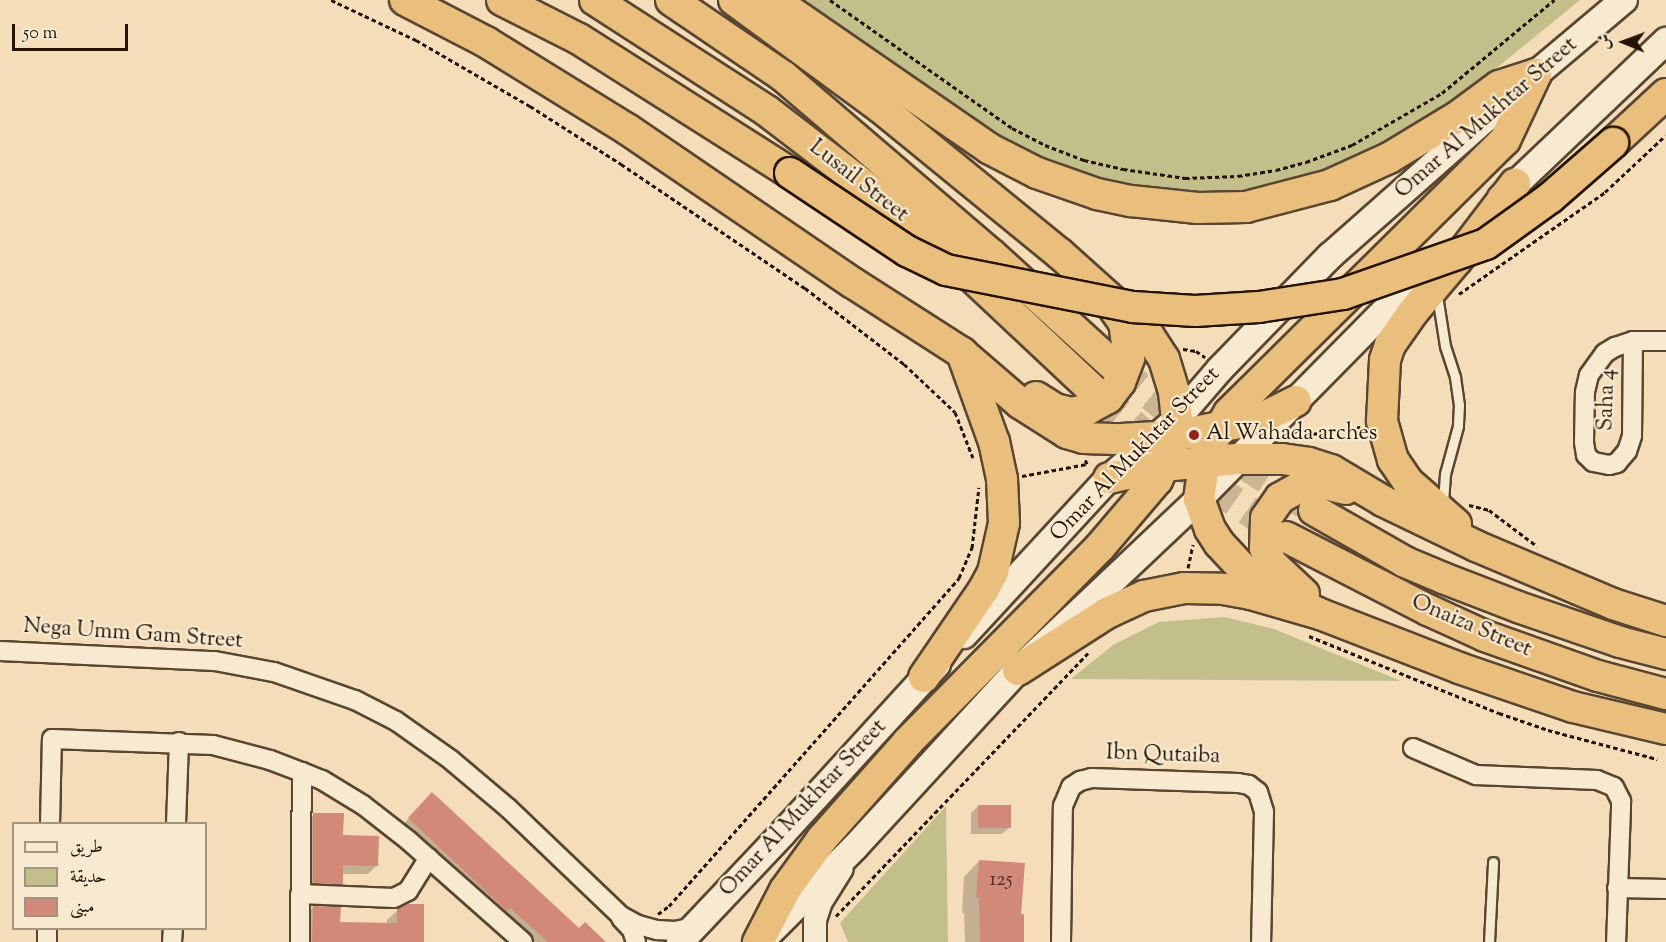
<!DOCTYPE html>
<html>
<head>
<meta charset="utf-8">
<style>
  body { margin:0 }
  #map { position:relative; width:1666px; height:942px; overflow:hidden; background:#f4ddb8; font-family:"Sorts Mill Goudy",Amiri,serif }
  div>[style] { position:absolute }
  .green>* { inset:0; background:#c2bf8a }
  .shadow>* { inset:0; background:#0003 }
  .building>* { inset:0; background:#d38979; transform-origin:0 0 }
  .trunk-tunnel>* { height:30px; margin-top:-15px; transform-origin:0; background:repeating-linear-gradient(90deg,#cab594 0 30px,transparent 0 45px) }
  .path>* { height:3px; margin-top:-1.5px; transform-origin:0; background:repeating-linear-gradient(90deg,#241405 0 4.5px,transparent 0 7.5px) }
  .roads { filter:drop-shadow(2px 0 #584632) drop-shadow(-2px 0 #584632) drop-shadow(0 2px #584632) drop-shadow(0 -2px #584632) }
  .service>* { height:9px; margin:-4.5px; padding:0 4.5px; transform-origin:4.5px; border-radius:4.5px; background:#f8e9d1 }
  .minor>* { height:18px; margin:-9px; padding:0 9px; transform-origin:9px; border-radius:9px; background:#f8e9d1 }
  .tertiary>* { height:22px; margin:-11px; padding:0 11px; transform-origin:11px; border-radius:11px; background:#f8e9d1 }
  .secondary>* { height:26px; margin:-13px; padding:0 13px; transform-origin:13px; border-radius:13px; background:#f8e9d1 }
  .trunk>* { height:30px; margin:-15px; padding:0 15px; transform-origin:15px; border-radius:15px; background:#eabe7c }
  .bridges { filter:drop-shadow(2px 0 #241405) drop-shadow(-2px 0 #241405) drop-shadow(0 2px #241405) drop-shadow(0 -2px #241405) }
  .trunk-bridge>* { height:30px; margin:-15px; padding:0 15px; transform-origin:15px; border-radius:15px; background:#eabe7c }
  .dots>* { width:16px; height:16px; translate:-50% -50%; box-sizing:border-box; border:3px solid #f8e9d1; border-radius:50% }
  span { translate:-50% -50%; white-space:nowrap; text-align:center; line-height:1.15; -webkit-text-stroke:4.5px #f8e9d1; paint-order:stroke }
  .number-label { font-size:20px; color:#503122 }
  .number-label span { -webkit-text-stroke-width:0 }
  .street-label { font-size:22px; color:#241405 }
  .poi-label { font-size:22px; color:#241405 }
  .left { translate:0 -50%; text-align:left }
  .legend { position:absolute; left:12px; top:822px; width:195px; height:108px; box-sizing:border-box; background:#f8e9d1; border:2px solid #a3947f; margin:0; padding:8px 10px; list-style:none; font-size:18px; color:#241405 }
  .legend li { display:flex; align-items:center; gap:12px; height:30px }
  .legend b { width:30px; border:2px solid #a3947f }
  .north { position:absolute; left:1594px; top:12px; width:60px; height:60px; -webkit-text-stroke:4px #f8e9d1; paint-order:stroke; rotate:271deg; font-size:16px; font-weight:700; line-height:24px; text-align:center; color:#241405 }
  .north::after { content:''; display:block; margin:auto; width:21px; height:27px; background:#241405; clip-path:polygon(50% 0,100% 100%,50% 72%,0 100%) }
  .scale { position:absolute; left:12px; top:24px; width:116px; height:27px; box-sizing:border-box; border:3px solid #241405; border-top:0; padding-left:8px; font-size:18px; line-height:21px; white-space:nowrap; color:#241405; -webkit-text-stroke:4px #f8e9d1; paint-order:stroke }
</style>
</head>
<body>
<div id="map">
  <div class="green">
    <div style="clip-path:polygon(802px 0,1580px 0,1434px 119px,1350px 166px,1250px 192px,1203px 194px,1103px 183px,1007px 146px)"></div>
    <div style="clip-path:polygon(1225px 617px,1274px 629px,1401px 681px,1071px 679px,1113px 645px,1159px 622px)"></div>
    <div style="clip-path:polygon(946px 806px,948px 942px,848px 942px,840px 923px)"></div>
  </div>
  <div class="shadow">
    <div style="clip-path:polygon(422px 804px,579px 930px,604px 942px,528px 942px,399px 829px)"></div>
    <div style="clip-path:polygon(978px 806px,1009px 828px,1002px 834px,971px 834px,971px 813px)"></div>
    <div style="clip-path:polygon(314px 814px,377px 865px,368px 874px,342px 874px,342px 884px,332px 893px,304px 892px,305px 824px)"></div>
    <div style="clip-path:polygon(979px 861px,1020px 916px,1022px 942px,965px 942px,964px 913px,962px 913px,964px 877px)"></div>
    <div style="clip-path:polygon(313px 907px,339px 924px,387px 924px,387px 920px,398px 910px,423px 942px,303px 942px,303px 917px)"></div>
  </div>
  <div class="building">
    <div style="clip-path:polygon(432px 792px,579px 928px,585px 922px,606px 942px,548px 942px,510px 908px,507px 911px,408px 818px)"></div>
    <div style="left:978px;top:805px;width:33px;height:23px"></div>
    <div style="clip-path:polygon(313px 813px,344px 813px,343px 835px,379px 836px,378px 866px,343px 865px,343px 885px,313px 883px)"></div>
    <div style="clip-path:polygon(979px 860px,1025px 863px,1021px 914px,1024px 914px,1024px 942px,980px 942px,979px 898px,976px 898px)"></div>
    <div style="clip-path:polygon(408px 904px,424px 904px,424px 942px,312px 942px,313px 906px,341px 907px,340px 922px,397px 923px,397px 909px)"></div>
  </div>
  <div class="trunk-tunnel">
    <div style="left:1116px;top:368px;width:112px;rotate:38.5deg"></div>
    <div style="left:1204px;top:438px;width:126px;rotate:33.3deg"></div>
    <div style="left:1097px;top:394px;width:100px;rotate:40.5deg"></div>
    <div style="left:1173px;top:459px;width:137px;rotate:34.6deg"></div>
  </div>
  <div class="path">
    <div style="left:331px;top:0;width:94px;rotate:25.2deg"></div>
    <div style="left:416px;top:40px;width:132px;rotate:30.1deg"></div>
    <div style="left:530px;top:106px;width:108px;rotate:32.5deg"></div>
    <div style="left:621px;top:164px;width:222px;rotate:34deg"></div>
    <div style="left:805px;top:288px;width:125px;rotate:37.5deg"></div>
    <div style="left:904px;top:364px;width:70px;rotate:43.3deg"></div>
    <div style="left:955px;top:412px;width:49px;rotate:68.6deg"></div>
    <div style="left:830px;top:0;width:223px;rotate:35.1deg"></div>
    <div style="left:1012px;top:128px;width:37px;rotate:27deg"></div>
    <div style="left:1045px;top:145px;width:42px;rotate:21deg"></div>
    <div style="left:1084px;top:160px;width:40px;rotate:13deg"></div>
    <div style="left:1123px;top:169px;width:63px;rotate:8.3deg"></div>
    <div style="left:1185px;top:178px;width:53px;rotate:-2.2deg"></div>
    <div style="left:1238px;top:176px;width:38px;rotate:-9deg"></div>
    <div style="left:1276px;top:170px;width:31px;rotate:-15deg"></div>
    <div style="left:1306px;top:162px;width:49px;rotate:-20.3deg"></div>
    <div style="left:1352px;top:145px;width:104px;rotate:-30deg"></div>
    <div style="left:1442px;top:93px;width:146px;rotate:-39.7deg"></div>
    <div style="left:1459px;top:294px;width:178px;rotate:-34.9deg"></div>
    <div style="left:1605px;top:192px;width:83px;rotate:-43.1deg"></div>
    <div style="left:1183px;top:349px;width:13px;rotate:9deg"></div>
    <div style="left:1196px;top:351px;width:11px;rotate:34deg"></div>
    <div style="left:1294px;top:429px;width:8px;rotate:60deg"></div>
    <div style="left:1298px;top:436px;width:63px;rotate:-8.3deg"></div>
    <div style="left:1022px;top:476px;width:66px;rotate:-10.5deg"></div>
    <div style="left:1087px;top:464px;width:5px;rotate:-112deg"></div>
    <div style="left:1469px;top:505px;width:21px;rotate:14deg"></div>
    <div style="left:1489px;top:510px;width:60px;rotate:36.9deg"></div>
    <div style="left:1188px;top:568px;width:24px;rotate:-78deg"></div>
    <div style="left:1309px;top:636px;width:205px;rotate:22.1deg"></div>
    <div style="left:1499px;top:713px;width:52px;rotate:19.1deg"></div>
    <div style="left:1548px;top:730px;width:113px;rotate:14.9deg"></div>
    <div style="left:658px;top:914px;width:14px;rotate:-36deg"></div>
    <div style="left:669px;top:906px;width:438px;rotate:-48.5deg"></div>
    <div style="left:959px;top:578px;width:33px;rotate:-67deg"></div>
    <div style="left:972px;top:548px;width:61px;rotate:-83.5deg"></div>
    <div style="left:836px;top:916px;width:366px;rotate:-46.2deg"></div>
  </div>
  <div class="roads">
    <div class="service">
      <div style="left:1437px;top:295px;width:52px;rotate:81.1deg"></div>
      <div style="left:1445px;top:346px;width:33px;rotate:72deg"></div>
      <div style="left:1455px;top:377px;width:28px;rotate:82deg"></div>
      <div style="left:1459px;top:405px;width:21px;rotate:93deg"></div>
      <div style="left:1458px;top:426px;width:50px;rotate:105.2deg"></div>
      <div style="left:1445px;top:474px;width:31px;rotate:94deg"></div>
      <div style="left:1489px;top:942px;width:80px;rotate:-87.1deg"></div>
    </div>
    <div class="minor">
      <div style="left:1633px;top:341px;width:95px;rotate:90.6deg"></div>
      <div style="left:1632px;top:436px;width:16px;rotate:108deg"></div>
      <div style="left:1627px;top:451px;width:16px;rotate:130deg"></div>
      <div style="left:1617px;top:463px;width:8px;rotate:166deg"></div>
      <div style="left:1609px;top:465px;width:16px;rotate:-169deg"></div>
      <div style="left:1593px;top:462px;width:10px;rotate:-135deg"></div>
      <div style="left:1586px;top:455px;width:13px;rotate:-99deg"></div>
      <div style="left:1584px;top:442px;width:50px;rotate:-88.9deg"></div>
      <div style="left:1585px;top:392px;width:17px;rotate:-77deg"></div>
      <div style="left:1589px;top:375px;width:27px;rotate:-54deg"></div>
      <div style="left:1605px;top:353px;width:12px;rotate:-31deg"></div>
      <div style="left:1615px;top:347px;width:19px;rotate:-18deg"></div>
      <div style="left:1633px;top:341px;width:33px"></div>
      <div style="left:0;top:651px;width:215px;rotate:2.7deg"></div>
      <div style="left:215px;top:661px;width:60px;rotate:10.6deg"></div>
      <div style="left:274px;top:672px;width:86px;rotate:19.1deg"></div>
      <div style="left:355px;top:700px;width:46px;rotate:27.1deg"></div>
      <div style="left:396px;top:721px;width:67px;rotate:35.3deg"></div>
      <div style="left:451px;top:760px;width:75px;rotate:40.1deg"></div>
      <div style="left:508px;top:808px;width:156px;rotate:43.7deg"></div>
      <div style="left:621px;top:916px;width:19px;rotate:28deg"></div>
      <div style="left:638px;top:925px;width:20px;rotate:15deg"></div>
      <div style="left:657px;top:930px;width:18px;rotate:3deg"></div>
      <div style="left:675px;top:931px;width:19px;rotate:-12deg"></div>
      <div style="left:1413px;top:748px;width:69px;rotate:23.2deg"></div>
      <div style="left:1476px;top:775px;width:121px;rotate:2.4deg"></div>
      <div style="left:1597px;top:780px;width:18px;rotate:22deg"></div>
      <div style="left:1614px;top:787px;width:16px;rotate:63deg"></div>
      <div style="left:1621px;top:801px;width:7px;rotate:90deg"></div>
      <div style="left:1621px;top:808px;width:134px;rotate:92.1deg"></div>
      <div style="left:302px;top:772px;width:22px;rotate:22deg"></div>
      <div style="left:322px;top:780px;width:48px;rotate:31.4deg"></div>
      <div style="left:363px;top:805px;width:58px;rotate:38deg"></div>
      <div style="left:409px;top:841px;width:152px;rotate:41.5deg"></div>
      <div style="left:50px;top:824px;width:85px;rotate:-88.7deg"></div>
      <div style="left:52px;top:739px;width:161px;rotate:2.1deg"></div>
      <div style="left:213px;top:745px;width:59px;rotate:14.7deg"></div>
      <div style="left:270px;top:760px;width:34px;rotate:21deg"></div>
      <div style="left:302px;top:772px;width:170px;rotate:90.7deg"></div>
      <div style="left:176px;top:824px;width:82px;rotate:-87.9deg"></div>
      <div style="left:1617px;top:888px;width:49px;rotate:1.2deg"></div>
      <div style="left:300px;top:894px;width:94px;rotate:2.4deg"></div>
      <div style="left:394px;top:898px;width:16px;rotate:-27deg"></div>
      <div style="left:408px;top:891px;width:39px;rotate:-58deg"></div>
      <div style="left:621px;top:918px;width:16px;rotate:47deg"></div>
      <div style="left:632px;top:930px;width:13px;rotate:72deg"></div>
      <div style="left:47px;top:942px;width:14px;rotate:-90deg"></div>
      <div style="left:172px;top:942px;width:14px;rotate:-86deg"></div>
      <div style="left:1061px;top:942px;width:136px;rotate:-89.2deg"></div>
      <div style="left:1063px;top:806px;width:21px;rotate:-67deg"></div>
      <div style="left:1071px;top:787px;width:11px;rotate:-34deg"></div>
      <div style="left:1080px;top:781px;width:12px;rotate:-14deg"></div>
      <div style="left:1092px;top:778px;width:146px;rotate:2deg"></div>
      <div style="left:1238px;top:783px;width:11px;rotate:10deg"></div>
      <div style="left:1249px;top:785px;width:11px;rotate:38deg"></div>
      <div style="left:1258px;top:792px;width:21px;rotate:73deg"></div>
      <div style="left:1264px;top:812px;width:130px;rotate:91.3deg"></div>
    </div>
    <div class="tertiary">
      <div style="left:815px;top:942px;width:22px;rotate:-90deg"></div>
      <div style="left:815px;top:920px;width:19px;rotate:-72deg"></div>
      <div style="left:821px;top:902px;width:39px;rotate:-58deg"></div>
    </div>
    <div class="secondary">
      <div style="left:1501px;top:198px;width:228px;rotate:-43.6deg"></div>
      <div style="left:964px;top:635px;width:214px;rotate:-47.3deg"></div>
      <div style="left:1109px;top:478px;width:90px;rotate:-40.9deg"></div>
      <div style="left:1177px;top:419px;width:66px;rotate:-49.3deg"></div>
      <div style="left:1220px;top:369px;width:158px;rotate:-45.8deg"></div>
      <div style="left:1330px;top:256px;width:275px;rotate:-41.5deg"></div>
      <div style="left:1536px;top:74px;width:115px;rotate:-40.1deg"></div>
      <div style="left:765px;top:937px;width:127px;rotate:-45deg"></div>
      <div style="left:855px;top:847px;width:241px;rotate:-47.4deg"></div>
      <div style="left:1018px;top:670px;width:249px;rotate:-43.4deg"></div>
      <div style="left:1199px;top:499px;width:330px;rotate:-45.4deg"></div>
      <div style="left:680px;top:942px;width:149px;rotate:-46.6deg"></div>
      <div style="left:782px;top:834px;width:230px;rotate:-47.6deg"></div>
    </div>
    <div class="trunk">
      <div style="left:405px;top:0;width:91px;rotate:27.4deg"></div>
      <div style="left:486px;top:42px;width:166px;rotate:31.7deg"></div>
      <div style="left:627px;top:129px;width:273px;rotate:34.3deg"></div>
      <div style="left:853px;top:283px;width:130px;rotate:32.7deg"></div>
      <div style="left:962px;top:353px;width:77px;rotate:40.8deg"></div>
      <div style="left:1020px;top:403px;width:56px;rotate:32.6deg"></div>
      <div style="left:1067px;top:433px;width:18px;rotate:16deg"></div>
      <div style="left:1084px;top:438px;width:37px;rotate:2deg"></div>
      <div style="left:1121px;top:439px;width:53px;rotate:-3.2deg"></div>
      <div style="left:1174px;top:436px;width:88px;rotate:-11.2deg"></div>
      <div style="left:1260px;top:419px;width:40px;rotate:-26.6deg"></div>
      <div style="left:502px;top:0;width:86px;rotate:26.9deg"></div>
      <div style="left:579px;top:39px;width:250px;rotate:32.4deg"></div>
      <div style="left:595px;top:0;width:205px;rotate:32.8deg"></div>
      <div style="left:767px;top:111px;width:145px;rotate:37.4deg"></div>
      <div style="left:882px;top:199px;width:111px;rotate:40.6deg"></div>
      <div style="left:966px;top:271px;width:180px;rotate:43.2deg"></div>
      <div style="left:671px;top:0;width:135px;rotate:34.2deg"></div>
      <div style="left:783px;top:76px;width:275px;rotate:40.6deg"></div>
      <div style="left:992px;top:255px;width:168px;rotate:42.3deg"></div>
      <div style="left:734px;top:0;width:182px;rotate:36.3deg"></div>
      <div style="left:881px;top:108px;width:230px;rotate:39.2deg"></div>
      <div style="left:1059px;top:253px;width:89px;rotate:41.8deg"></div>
      <div style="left:1125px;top:312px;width:34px;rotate:45deg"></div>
      <div style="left:1149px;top:336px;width:27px;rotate:57deg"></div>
      <div style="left:1164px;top:359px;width:34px;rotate:73deg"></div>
      <div style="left:1174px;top:392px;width:27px;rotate:84deg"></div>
      <div style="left:1177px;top:419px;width:31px;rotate:101deg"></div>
      <div style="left:1171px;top:449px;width:34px;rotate:114deg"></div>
      <div style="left:1157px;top:480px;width:88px;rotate:130.4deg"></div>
      <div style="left:1100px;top:547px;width:274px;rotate:134.6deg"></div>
      <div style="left:908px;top:742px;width:130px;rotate:131.6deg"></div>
      <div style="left:822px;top:839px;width:63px;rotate:126deg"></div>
      <div style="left:785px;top:890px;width:59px;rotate:117.4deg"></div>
      <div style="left:774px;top:0;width:262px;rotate:34.6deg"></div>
      <div style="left:990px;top:149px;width:53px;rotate:27.1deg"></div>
      <div style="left:1037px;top:173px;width:64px;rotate:19.3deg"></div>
      <div style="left:1097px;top:194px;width:35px;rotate:12deg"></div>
      <div style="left:1131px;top:201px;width:67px;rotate:6deg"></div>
      <div style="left:1198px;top:208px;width:48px;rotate:-1.2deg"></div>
      <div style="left:1246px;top:207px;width:87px;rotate:-14.7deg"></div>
      <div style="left:1330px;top:185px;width:65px;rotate:-24.6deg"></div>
      <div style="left:1389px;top:158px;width:79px;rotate:-31.1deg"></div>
      <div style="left:1457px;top:117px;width:52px;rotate:-36.4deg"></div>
      <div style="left:1499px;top:86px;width:39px;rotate:-18deg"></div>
      <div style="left:1613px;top:143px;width:72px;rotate:-42.8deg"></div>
      <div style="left:1036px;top:397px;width:22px;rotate:32deg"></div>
      <div style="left:1055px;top:409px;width:18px;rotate:13deg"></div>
      <div style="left:1073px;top:413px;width:16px;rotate:-15deg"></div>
      <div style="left:1088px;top:409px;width:23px;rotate:-29deg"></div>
      <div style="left:1108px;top:398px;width:20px;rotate:-53deg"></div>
      <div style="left:1120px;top:382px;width:26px;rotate:-69deg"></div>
      <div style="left:1129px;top:358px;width:35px;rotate:-98deg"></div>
      <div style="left:1124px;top:323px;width:19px;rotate:-125deg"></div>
      <div style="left:1109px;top:478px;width:55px;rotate:-12.5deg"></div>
      <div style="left:1163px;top:466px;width:74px;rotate:-5.4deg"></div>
      <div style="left:1237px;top:459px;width:45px"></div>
      <div style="left:1282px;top:459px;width:27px;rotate:8deg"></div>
      <div style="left:1309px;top:463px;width:23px;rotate:18deg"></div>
      <div style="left:1331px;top:470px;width:61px;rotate:30.8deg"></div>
      <div style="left:1383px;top:501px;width:103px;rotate:25.8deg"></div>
      <div style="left:1476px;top:546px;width:149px;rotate:22.9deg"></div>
      <div style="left:1613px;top:604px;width:56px;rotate:17.8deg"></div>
      <div style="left:1314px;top:510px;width:105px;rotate:29.7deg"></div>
      <div style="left:1405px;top:562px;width:41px;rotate:22.8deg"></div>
      <div style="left:1443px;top:578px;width:80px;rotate:21.1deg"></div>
      <div style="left:1518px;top:607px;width:108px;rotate:18.9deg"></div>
      <div style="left:1620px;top:642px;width:48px;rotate:14.6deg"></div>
      <div style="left:1456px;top:524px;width:64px;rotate:-138.8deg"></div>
      <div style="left:1408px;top:482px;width:27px;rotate:-124deg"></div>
      <div style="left:1393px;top:460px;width:41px;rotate:-105.8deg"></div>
      <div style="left:1382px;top:421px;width:61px;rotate:-87.2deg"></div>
      <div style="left:1385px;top:360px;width:16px;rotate:-72deg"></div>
      <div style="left:1390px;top:345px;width:40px;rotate:-55.1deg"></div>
      <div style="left:1413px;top:312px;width:68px;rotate:-49.8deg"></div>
      <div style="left:1457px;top:260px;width:96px;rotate:-52.7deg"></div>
      <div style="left:1286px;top:537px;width:160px;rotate:27.2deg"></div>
      <div style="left:1428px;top:610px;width:63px;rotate:24.5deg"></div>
      <div style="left:1485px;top:636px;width:120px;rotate:19.5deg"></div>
      <div style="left:1598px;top:676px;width:70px;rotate:14.8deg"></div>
      <div style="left:1304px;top:594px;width:45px;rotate:-136.8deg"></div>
      <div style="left:1271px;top:563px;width:16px;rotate:-112deg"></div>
      <div style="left:1265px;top:548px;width:30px;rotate:-88deg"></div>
      <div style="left:1266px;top:518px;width:24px;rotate:-55deg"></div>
      <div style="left:1280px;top:498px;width:25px;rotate:-29deg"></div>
      <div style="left:1302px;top:486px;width:19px;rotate:-9deg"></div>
      <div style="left:1321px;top:483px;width:25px;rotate:14deg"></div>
      <div style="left:1320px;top:614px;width:59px;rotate:-153deg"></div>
      <div style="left:1267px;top:587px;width:27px;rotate:-144deg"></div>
      <div style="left:1245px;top:571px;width:38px;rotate:-133deg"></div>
      <div style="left:1219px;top:543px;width:17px;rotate:-123deg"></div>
      <div style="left:1210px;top:529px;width:32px;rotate:-110deg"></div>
      <div style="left:1199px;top:499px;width:48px;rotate:-81.5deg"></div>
      <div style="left:1206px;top:452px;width:45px;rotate:-59.5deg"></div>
      <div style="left:1229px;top:413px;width:388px;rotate:-44.7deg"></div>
      <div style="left:1505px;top:140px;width:73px;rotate:-64.8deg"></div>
      <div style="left:1018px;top:670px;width:106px;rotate:-32.6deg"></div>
      <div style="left:1107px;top:613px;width:41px;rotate:-24.7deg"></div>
      <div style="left:1144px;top:596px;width:41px;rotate:-11.3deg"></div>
      <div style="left:1184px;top:588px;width:39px;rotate:1deg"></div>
      <div style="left:1223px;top:589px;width:28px;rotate:10deg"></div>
      <div style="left:1251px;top:594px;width:72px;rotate:16.2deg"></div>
      <div style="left:1320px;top:614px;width:149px;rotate:21.2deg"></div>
      <div style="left:1459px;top:668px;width:120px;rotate:18.9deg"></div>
      <div style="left:1573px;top:707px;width:96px;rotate:13.3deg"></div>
      <div style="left:924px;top:677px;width:107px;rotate:-55.7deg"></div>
      <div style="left:984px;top:589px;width:19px;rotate:-62deg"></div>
      <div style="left:993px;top:572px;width:50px;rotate:-77.3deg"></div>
      <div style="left:1004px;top:523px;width:44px;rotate:-92.6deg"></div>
      <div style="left:1002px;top:479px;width:38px;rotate:-102deg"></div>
      <div style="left:994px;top:442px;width:95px;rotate:-109.8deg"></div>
    </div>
  </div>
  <div class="bridges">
    <div class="trunk-bridge">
      <div style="left:790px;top:173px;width:141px;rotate:33.7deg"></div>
      <div style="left:907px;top:251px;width:43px;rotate:26deg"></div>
      <div style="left:946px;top:270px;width:191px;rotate:11.2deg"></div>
      <div style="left:1133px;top:307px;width:62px;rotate:3.7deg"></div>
      <div style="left:1195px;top:311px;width:64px;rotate:-3.6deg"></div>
      <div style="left:1259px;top:307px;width:85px;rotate:-8.8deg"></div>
      <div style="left:1343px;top:294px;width:151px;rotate:-19.3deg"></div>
      <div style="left:1486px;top:244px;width:79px;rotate:-35.7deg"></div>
      <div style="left:1550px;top:198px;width:84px;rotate:-41.1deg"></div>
    </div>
  </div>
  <div class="dots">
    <div style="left:1194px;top:435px;background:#8f2418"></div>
  </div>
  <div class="number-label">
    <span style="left:1001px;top:880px">125</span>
  </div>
  <div class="street-label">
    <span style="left:1487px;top:119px;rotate:-41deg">Omar Al Mukhtar Street</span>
    <span style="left:858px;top:182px;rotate:38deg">Lusail Street</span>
    <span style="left:1608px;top:400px;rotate:-88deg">Saha 4</span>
    <span style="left:1136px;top:455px;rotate:-46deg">Omar Al Mukhtar Street</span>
    <span style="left:1471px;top:627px;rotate:23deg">Onaiza Street</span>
    <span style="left:133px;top:635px;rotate:4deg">Nega Umm Gam Street</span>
    <span style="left:1163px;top:756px;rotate:2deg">Ibn Qutaiba</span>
    <span style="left:804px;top:809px;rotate:-47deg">Omar Al Mukhtar Street</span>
  </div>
  <div class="poi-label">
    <span class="left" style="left:1206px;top:435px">Al Wahada arches</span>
  </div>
  <ul class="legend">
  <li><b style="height:8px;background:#f8e9d1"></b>طريق</li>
  <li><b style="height:16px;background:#c2bf8a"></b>حديقة</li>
  <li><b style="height:16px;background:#d38979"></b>مبنى</li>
  </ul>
  <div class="north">ش</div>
  <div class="scale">50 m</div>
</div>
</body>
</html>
